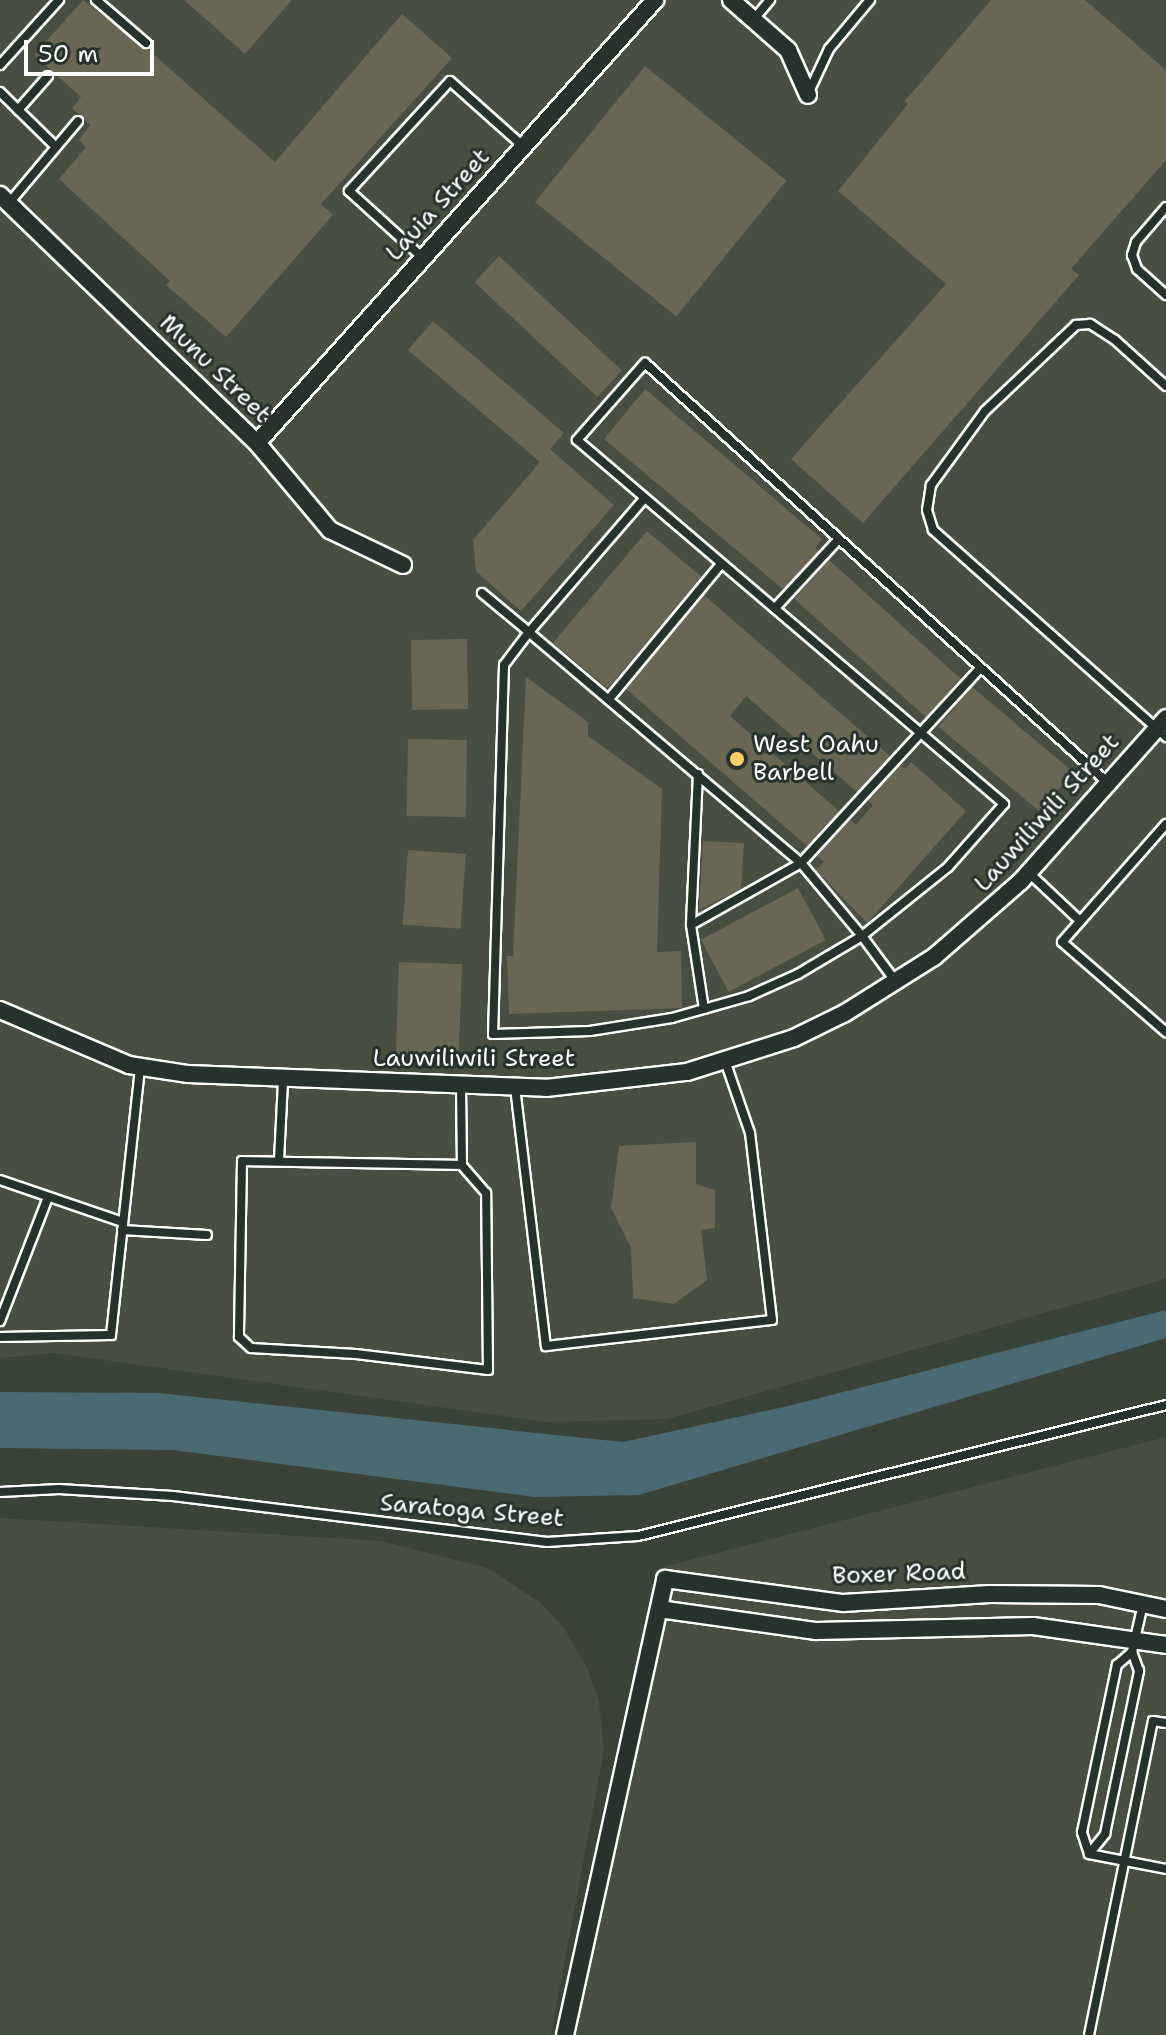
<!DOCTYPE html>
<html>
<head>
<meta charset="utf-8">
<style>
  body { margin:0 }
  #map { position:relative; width:1166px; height:2035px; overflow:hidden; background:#3a4338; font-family:"Shantell Sans",sans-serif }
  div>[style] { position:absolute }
  .built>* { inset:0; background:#484e40 }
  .water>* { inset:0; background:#4b6972 }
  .building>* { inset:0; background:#696753; transform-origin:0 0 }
  .roads { filter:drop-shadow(2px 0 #fff) drop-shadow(-2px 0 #fff) drop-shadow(0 2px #fff) drop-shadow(0 -2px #fff) }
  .service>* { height:8px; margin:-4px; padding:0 4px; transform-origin:4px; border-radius:4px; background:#26332d }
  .minor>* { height:16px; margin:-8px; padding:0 8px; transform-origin:8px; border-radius:8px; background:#26332d }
  .dots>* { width:22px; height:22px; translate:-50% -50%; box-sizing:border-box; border:4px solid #26332d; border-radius:50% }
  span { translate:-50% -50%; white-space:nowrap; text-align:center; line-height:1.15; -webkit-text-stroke:6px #26332d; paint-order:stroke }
  .street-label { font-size:24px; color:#fff }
  .poi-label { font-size:24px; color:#fff }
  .left { translate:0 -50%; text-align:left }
  .scale { position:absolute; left:24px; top:40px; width:130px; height:36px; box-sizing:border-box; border:4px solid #fff; border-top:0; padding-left:10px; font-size:24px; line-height:28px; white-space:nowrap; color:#fff; -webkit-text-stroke:6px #26332d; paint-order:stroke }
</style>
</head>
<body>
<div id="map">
  <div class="built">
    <div style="clip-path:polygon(0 0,1166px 0,1166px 1279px,667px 1419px,546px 1422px,55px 1353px,0 1358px)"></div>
    <div style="clip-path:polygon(1166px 1437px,1166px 2035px,570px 2035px,656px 1573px,666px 1566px)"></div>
    <div style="clip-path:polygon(0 1518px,381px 1541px,488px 1568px,542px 1604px,564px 1628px,588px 1670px,599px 1701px,604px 1750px,551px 2035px,0 2035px)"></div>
  </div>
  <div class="water">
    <div style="clip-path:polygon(1166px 1310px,1166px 1338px,639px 1495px,535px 1497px,173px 1450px,0 1448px,0 1392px,158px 1393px,623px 1442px,784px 1407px)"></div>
  </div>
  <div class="building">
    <div style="clip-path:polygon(83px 0,151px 52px,275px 162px,402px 14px,452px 58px,321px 204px,333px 215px,226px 337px,166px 285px,170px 281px,59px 179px,86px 147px,79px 140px,90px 125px,72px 108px,81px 97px,34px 55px)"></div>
    <div style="clip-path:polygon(184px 0,292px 0,245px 54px)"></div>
    <div style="clip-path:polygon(991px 0,1085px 0,1166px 70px,1166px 160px,1071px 269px,1079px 275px,863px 523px,791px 459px,946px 284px,838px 191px,908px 104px,905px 101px)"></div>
    <div style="left:645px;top:66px;width:182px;height:175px;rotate:39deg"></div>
    <div style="left:499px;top:256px;width:168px;height:36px;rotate:43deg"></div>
    <div style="clip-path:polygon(433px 321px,564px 433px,550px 449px,614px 505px,521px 611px,476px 571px,473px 540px,540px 462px,408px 350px)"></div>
    <div style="clip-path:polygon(645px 389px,822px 539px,815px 548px,819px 551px,783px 589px,604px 439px)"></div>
    <div style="left:647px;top:531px;width:71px;height:146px;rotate:40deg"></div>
    <div style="left:829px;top:560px;width:177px;height:52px;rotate:42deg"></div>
    <div style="clip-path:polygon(704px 595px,890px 756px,857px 792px,746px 696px,730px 716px,839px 811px,807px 846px,626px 689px)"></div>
    <div style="left:467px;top:639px;width:70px;height:56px;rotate:89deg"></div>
    <div style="clip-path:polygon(526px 677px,588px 722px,588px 736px,662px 789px,657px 952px,681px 951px,682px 1008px,509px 1014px,507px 956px,513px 956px)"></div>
    <div style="left:972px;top:687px;width:132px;height:52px;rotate:40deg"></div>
    <div style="left:408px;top:739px;width:59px;height:77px;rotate:1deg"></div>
    <div style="clip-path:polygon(911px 762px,966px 811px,867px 923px,816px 870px,824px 862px,817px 856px,850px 820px,856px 825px,873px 805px,868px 801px,901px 765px,905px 769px)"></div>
    <div style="clip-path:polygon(703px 841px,744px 843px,741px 889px,699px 910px)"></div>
    <div style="left:408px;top:850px;width:58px;height:75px;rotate:4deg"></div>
    <div style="left:798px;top:888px;width:59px;height:110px;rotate:62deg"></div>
    <div style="left:399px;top:962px;width:63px;height:93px;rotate:2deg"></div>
    <div style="clip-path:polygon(696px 1142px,696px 1184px,715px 1190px,715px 1228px,701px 1230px,707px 1280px,674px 1304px,633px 1298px,631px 1248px,611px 1208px,619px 1146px)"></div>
  </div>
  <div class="roads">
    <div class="service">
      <div style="left:96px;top:0;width:66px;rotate:40.7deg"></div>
      <div style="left:754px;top:19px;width:25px;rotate:-50deg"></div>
      <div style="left:0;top:65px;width:88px;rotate:-47.8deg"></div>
      <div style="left:0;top:92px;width:78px;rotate:44.5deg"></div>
      <div style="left:808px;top:94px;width:50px;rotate:-65deg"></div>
      <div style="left:829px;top:49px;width:64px;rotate:-50.1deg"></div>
      <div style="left:18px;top:110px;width:45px;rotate:-48.6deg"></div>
      <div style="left:9px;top:203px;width:107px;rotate:-49.9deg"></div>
      <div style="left:1166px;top:207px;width:46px;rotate:130.6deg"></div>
      <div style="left:1136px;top:242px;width:14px;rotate:107deg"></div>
      <div style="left:1132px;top:255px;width:15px;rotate:70deg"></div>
      <div style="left:1137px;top:269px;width:39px;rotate:42deg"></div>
      <div style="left:423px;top:258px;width:100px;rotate:-137.8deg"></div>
      <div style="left:349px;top:191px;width:149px;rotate:-47.4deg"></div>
      <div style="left:450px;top:81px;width:98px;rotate:41.7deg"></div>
      <div style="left:1166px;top:386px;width:69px;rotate:-138deg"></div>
      <div style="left:1115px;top:340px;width:30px;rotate:-147deg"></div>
      <div style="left:1090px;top:324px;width:14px;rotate:176deg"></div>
      <div style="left:1076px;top:325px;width:125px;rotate:136.6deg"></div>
      <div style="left:985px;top:411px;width:92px;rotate:126.1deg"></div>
      <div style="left:931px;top:485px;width:25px;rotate:99deg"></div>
      <div style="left:927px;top:510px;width:21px;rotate:73deg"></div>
      <div style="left:933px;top:530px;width:312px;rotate:41.6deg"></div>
      <div style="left:482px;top:593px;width:61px;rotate:39.7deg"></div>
      <div style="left:529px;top:632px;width:41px;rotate:127.1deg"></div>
      <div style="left:504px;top:665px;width:369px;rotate:91.7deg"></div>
      <div style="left:493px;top:1034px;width:97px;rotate:-1.8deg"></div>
      <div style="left:590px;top:1031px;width:83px;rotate:-9deg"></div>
      <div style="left:672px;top:1018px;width:80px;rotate:-15.9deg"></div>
      <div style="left:749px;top:996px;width:54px;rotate:-24.2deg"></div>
      <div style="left:798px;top:974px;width:74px;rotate:-30.7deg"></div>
      <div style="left:862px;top:936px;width:95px;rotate:-129.9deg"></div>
      <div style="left:801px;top:863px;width:357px;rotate:-139.7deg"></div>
      <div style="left:529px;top:632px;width:176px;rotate:-49.2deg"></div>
      <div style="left:775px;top:608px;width:93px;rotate:-47.2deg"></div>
      <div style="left:609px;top:699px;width:175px;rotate:-50.3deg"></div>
      <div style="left:698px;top:774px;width:151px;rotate:92.7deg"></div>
      <div style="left:691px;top:925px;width:126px;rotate:-29.4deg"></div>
      <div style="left:801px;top:863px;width:265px;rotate:-47.4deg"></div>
      <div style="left:1166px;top:824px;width:157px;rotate:131.4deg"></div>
      <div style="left:1062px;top:942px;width:138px;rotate:40.9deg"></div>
      <div style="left:1028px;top:872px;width:71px;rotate:43.3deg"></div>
      <div style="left:691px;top:925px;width:85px;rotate:81.2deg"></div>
      <div style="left:896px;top:982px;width:57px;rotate:-126.5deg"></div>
      <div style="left:862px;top:936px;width:110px;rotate:-38.7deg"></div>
      <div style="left:948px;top:867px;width:84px;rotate:-48.4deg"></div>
      <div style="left:1004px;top:804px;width:561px;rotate:-139.55deg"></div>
      <div style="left:577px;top:440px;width:103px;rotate:-48.6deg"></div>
      <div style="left:645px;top:363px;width:625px;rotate:42.21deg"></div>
      <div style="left:461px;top:1085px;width:80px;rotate:89.3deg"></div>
      <div style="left:462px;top:1165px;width:220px;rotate:-179deg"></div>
      <div style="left:242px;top:1161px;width:176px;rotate:91deg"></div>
      <div style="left:239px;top:1337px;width:16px;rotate:43deg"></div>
      <div style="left:251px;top:1348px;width:105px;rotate:3.3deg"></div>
      <div style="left:356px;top:1354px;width:133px;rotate:6.9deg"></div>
      <div style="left:488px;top:1370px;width:177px;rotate:-90.6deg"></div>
      <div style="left:486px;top:1193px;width:37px;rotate:-131deg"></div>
      <div style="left:515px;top:1087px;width:261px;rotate:83.2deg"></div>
      <div style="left:546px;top:1346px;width:227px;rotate:-6.6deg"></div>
      <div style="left:772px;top:1320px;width:188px;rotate:-96.7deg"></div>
      <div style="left:750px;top:1133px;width:76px;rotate:-109.1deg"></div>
      <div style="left:279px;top:1160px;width:80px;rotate:-87.1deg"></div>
      <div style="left:0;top:1180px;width:130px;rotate:18.9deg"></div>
      <div style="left:122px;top:1230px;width:85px;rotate:3.4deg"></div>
      <div style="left:0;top:1321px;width:133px;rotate:-68.8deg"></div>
      <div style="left:0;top:1337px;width:111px;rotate:-1deg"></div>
      <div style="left:111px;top:1335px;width:270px;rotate:-83.8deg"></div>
      <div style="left:0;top:1492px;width:59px;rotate:-2.9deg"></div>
      <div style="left:59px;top:1489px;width:114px;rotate:3.5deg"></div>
      <div style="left:173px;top:1496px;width:377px;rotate:7deg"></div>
      <div style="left:547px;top:1542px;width:91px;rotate:-3.8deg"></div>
      <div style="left:638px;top:1536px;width:544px;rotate:-13.93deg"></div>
      <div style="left:1089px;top:1854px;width:23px;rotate:-108deg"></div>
      <div style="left:1082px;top:1832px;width:171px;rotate:-78.2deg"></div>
      <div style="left:1117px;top:1665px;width:20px;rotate:-41deg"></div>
      <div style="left:1132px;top:1652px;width:49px;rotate:-77.1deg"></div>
      <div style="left:1089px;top:1854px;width:26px;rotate:-51deg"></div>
      <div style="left:1105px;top:1834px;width:167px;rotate:-78.2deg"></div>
      <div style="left:1139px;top:1671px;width:20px;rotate:-110deg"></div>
      <div style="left:1089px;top:1854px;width:78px;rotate:11deg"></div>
      <div style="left:1089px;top:2035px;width:320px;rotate:-78.5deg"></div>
      <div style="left:1153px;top:1721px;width:13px;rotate:9deg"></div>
    </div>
    <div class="minor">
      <div style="left:731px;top:0;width:76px;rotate:41.3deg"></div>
      <div style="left:788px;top:50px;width:49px;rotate:66deg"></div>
      <div style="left:0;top:195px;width:357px;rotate:44deg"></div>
      <div style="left:257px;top:443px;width:114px;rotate:50deg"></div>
      <div style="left:330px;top:530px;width:81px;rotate:25.6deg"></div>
      <div style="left:257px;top:443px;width:596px;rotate:-48.06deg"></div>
      <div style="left:0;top:1010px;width:140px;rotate:23.1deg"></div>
      <div style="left:129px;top:1065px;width:60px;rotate:8.7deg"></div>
      <div style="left:188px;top:1074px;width:358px;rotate:2.2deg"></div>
      <div style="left:546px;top:1088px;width:142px;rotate:-6.5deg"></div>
      <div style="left:687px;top:1072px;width:112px;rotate:-17.6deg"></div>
      <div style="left:794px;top:1038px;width:57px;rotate:-26.1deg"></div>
      <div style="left:845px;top:1013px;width:105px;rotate:-32.2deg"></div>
      <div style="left:934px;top:957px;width:116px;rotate:-41.1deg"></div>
      <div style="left:1021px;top:881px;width:218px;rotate:-48.3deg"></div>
      <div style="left:659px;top:1609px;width:159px;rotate:8deg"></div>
      <div style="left:816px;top:1631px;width:217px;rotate:-1.3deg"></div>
      <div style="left:1033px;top:1626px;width:134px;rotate:8.1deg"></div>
      <div style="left:565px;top:2035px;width:467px;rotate:-77.6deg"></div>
      <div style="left:665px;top:1579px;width:180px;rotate:7.7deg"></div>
      <div style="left:843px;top:1603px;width:147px;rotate:-3.5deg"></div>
      <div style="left:990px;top:1594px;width:109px;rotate:0.5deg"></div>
      <div style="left:1099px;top:1595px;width:68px;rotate:11.8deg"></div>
    </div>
  </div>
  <div class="dots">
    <div style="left:737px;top:759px;background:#ffd166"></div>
  </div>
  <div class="street-label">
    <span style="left:438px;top:205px;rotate:-48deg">Lauia Street</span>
    <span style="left:215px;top:369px;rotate:44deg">Munu Street</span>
    <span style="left:1047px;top:813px;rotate:-48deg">Lauwiliwili Street</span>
    <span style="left:474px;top:1059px">Lauwiliwili Street</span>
    <span style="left:472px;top:1511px;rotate:5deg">Saratoga Street</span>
    <span style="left:899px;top:1574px;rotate:-2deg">Boxer Road</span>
  </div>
  <div class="poi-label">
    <span class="left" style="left:753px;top:759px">West Oahu<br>Barbell</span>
  </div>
  <div class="scale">50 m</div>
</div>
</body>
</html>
